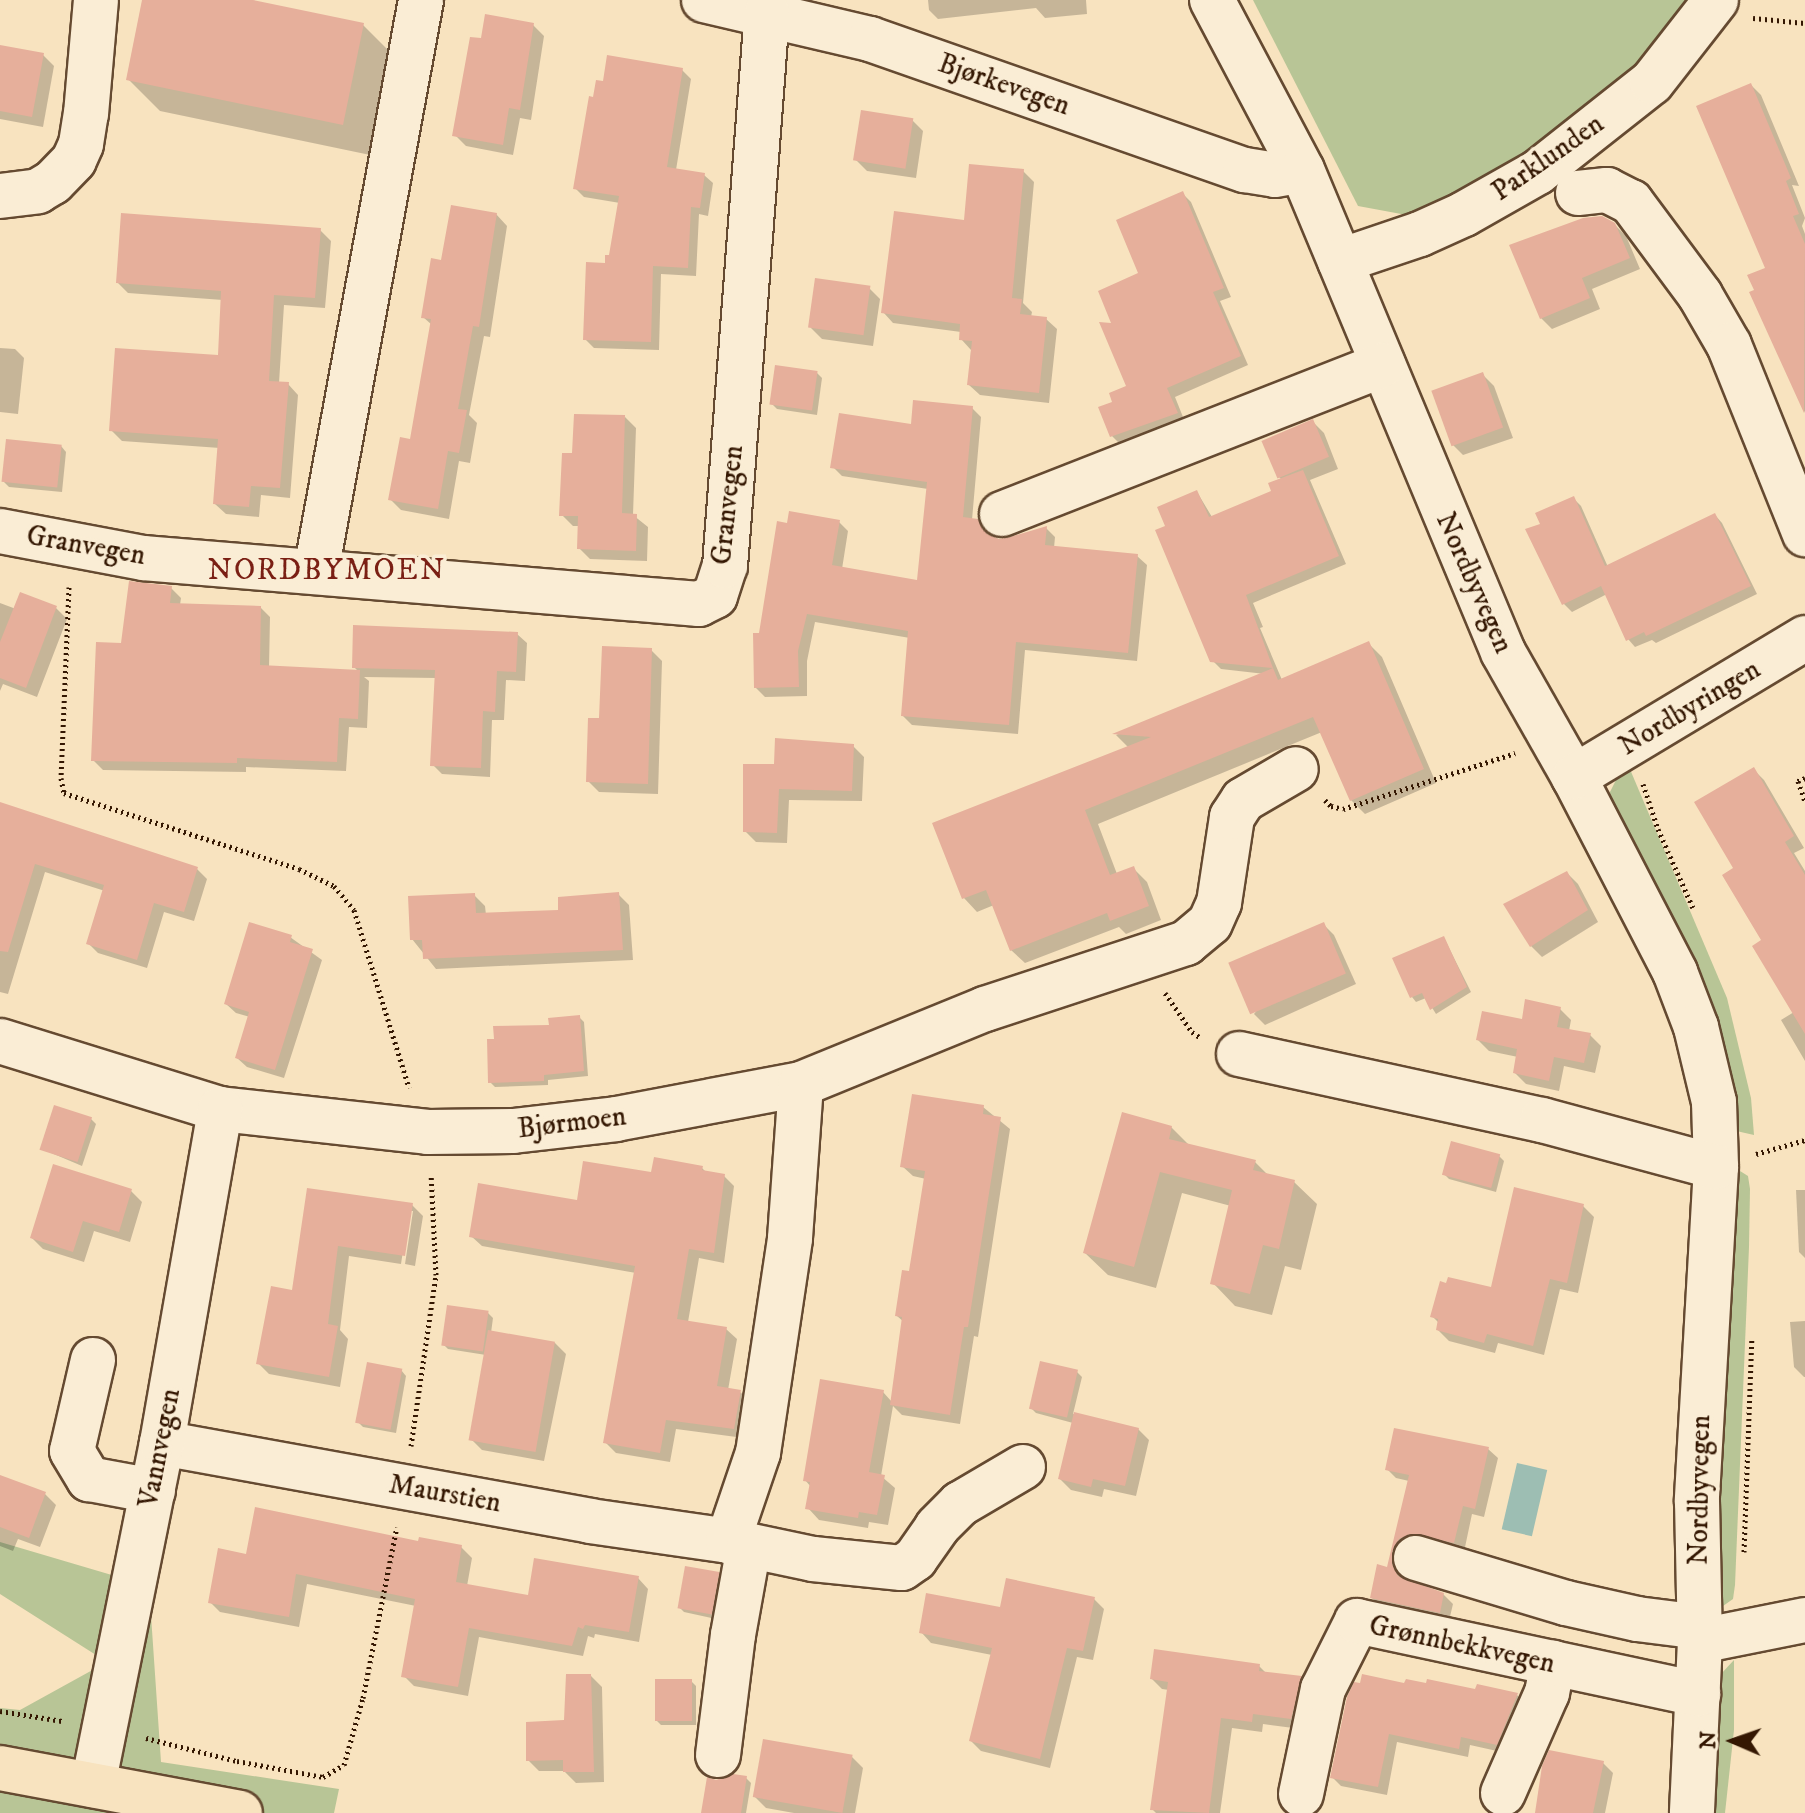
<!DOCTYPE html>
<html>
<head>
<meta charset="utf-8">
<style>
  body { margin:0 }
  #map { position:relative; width:1805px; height:1813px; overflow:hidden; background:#f8e3bf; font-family:"IM FELL DW Pica",serif }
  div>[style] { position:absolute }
  .green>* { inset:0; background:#b8c596 }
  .water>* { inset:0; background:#9dbeb3; transform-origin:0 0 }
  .shadow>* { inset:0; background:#0003 }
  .building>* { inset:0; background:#e6af9b; transform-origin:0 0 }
  .path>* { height:5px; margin-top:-2.5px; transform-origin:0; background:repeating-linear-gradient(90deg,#341702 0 2px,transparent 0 6px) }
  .roads { filter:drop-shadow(2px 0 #654a31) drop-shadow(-2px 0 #654a31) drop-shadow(0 2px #654a31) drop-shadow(0 -2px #654a31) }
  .minor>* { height:44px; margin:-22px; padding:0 22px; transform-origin:22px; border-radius:22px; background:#faedd5 }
  .major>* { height:44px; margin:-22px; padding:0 22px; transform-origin:22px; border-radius:22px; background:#f8e3bf }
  span { translate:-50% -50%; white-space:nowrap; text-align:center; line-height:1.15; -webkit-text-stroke:7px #faedd5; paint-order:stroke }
  .street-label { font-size:28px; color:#341702 }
  .neighbourhood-label { font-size:30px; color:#7a1f14; letter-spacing:2px }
  .north { position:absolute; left:1693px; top:1701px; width:80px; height:80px; -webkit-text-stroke:6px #faedd5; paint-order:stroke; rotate:272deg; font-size:22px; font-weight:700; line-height:32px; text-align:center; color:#341702 }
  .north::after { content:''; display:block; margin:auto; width:28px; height:36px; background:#341702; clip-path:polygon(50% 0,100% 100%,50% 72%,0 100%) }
</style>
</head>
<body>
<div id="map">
  <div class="green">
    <div style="clip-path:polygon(1253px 0,1700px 0,1665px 45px,1509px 180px,1412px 216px,1358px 206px)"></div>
    <div style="clip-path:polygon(1629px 767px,1727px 998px,1751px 1098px,1754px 1135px,1732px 1130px,1608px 796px,1618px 776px)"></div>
    <div style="clip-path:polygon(1740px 1171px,1748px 1176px,1750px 1189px,1749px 1247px,1735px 1585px,1733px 1599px,1723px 1606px,1718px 1603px,1714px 1591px,1732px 1173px)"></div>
    <div style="clip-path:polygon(0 1542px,149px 1586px,161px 1762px,339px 1789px,334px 1813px,0 1813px,0 1708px,20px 1710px,107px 1662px,0 1594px)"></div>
    <div style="clip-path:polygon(1734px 1660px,1734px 1730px,1725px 1813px,1709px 1813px,1720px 1675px)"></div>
  </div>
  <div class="water">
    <div style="left:1517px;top:1463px;width:31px;height:68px;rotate:13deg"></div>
  </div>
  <div class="shadow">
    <div style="clip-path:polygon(144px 0,243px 0,363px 25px,395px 57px,375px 156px,160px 111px,128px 79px)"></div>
    <div style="clip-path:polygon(928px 0,1086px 0,1087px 14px,1045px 18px,1036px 8px,938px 19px,929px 10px)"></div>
    <div style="clip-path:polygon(533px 25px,544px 36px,531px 120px,520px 118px,513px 155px,466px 146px,455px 135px,482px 41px)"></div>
    <div style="clip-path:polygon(0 47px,43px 55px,54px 66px,43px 127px,0 119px)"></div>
    <div style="clip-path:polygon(682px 70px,691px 79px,676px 170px,704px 175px,713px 183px,708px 216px,699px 214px,696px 276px,661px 274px,659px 350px,594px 348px,585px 339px,611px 257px,620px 203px,584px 197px,575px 188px)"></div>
    <div style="clip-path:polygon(1751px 85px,1761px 95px,1799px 186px,1792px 185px,1805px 218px,1802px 226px,1805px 234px,1805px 413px,1752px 293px,1756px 291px,1768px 269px)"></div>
    <div style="clip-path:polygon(912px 120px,923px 131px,916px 178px,867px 171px,855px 159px)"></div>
    <div style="clip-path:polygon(1023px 171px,1034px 182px,1023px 303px,1032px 312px,1031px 317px,1046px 319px,1057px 329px,1049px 403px,980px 395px,969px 385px,971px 350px,961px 339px,961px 332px,893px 323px,883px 312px,965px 222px)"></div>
    <div style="clip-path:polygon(1182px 193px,1191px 202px,1231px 297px,1220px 301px,1248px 365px,1175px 397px,1185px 422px,1121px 445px,1112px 436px,1114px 403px,1129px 387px,1115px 325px)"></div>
    <div style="clip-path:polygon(496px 214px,507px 226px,490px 337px,484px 336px,469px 415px,477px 423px,470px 463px,459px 461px,449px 519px,401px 510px,390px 499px,411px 441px,432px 325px,423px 317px,443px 263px)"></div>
    <div style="clip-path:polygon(1614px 224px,1626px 236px,1640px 269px,1592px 289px,1600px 309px,1552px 329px,1541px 318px)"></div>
    <div style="clip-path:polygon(320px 230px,331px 241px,325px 308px,284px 305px,279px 383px,288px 384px,298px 395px,290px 498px,261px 495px,259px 517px,226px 514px,215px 504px,220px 448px,122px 441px,111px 430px,220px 357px,223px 300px,128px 293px,118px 283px)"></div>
    <div style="clip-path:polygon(869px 288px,880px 299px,873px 346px,822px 339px,811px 328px)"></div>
    <div style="clip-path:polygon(0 348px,15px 349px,24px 358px,18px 414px,0 412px)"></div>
    <div style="clip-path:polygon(817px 373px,822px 378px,817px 415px,777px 409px,772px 404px)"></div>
    <div style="clip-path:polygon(1483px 375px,1494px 386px,1513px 438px,1463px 455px,1452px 444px)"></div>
    <div style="clip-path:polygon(972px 408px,981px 417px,972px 520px,977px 520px,997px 541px,1046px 528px,1055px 537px,1054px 548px,1137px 556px,1147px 565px,1137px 661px,1025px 650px,1018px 734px,912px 725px,903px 716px,910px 638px,815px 622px,807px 661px,807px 696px,765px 697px,756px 688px,761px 635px,839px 522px,848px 531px,842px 569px,919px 582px,928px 489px,842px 476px,833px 467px,913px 426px)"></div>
    <div style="clip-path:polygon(625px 417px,636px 428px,633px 515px,648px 527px,647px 561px,590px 559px,579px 548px,580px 526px,573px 526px,562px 515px,574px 455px)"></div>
    <div style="clip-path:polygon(1313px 422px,1324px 433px,1338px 469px,1310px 480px,1346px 564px,1253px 603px,1263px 627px,1260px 628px,1282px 680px,1368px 643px,1382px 657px,1436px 783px,1365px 814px,1351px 800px,1322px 732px,1098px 824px,1117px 874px,1133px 868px,1147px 882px,1161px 920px,1126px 934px,1119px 927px,1025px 963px,1011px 950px,994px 905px,977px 912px,964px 898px,1129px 748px,1116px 735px,1265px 674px,1221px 669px,1212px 660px,1168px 527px,1197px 492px,1212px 517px,1274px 492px,1282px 480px,1279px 477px)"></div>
    <div style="clip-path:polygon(61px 446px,66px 452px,62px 492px,9px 487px,4px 482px)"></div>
    <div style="clip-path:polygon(1573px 498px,1581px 506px,1608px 567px,1715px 515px,1722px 523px,1757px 594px,1656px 643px,1652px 640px,1635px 647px,1628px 639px,1607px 594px,1572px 612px,1564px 604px,1542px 525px)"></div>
    <div style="clip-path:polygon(171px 588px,181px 598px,180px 605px,261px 608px,270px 617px,269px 668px,359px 672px,354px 667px,517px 634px,527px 643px,525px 681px,506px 680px,504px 720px,492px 720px,490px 777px,442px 774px,433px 765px,436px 678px,364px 677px,369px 681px,367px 728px,349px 727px,346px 771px,246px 767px,246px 772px,103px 770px,93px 760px,123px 645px)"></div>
    <div style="clip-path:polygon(0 603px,16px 609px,56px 608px,67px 619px,37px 697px,3px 684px,0 691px)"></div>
    <div style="clip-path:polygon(651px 650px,662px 661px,658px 794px,599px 792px,588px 781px,601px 720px)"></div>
    <div style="clip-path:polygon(853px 746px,864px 757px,862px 801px,789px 800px,787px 843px,756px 842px,745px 831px,776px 767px)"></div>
    <div style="clip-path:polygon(1753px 769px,1764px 780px,1804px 848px,1794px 853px,1805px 871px,1805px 1061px,1781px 1020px,1794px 1012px,1736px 869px)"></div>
    <div style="clip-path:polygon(0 804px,197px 869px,207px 879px,194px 921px,164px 912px,147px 968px,98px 953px,88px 943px,105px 891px,45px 872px,8px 994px,0 992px)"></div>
    <div style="clip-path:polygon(1567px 873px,1578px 884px,1598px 922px,1542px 957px,1531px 946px)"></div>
    <div style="clip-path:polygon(618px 894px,629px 905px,633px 960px,436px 969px,412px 939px,474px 895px,485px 906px,486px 915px,561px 912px)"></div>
    <div style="clip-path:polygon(1323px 924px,1334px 935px,1356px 984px,1265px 1025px,1254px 1014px)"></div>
    <div style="clip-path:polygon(290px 937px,322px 960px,284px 1078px,247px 1067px,237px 1058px,250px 1017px,236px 1013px,226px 1004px)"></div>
    <div style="clip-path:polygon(1444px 938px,1471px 992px,1436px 1014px,1426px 998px,1416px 1002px,1412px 997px)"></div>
    <div style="clip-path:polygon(1560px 1009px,1571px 1020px,1569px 1031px,1590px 1035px,1601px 1046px,1595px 1073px,1564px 1066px,1559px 1091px,1526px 1084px,1515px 1073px,1518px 1057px,1489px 1051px,1478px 1040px)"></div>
    <div style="clip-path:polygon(579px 1017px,584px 1022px,588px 1076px,548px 1080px,548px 1085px,495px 1087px,490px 1082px,551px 1027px)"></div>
    <div style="clip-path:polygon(983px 1107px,1010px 1129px,978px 1337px,974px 1336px,960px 1424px,902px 1415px,893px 1406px,881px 1476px,895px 1488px,888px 1525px,869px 1522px,868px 1528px,819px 1520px,808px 1508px,811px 1487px,805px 1480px,883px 1392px,892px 1402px,904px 1322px,897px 1316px,911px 1273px,926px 1179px,913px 1176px,902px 1166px)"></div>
    <div style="clip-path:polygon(91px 1119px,96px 1124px,82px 1166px,42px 1149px)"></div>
    <div style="clip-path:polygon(1171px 1127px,1190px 1146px,1255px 1162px,1268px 1175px,1294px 1182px,1317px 1204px,1301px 1270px,1285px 1266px,1272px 1315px,1235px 1306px,1213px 1283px,1231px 1206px,1182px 1193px,1156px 1288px,1108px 1275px,1085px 1253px)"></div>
    <div style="clip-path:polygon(1452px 1143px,1499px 1156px,1504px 1161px,1496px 1192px,1449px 1179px,1444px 1174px)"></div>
    <div style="clip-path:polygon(702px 1168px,707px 1173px,724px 1176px,734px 1186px,724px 1263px,699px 1258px,688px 1322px,726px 1329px,737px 1339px,728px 1390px,740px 1392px,751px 1402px,744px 1438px,676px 1429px,670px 1462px,616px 1453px,605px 1442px,636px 1273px,482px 1246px,471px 1236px,579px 1203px,653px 1174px)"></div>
    <div style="clip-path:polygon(309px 1190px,412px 1205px,423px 1216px,415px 1266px,405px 1264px,413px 1211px,409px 1211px,401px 1264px,349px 1256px,340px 1330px,348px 1339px,340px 1387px,269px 1374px,258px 1363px,293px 1293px)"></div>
    <div style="clip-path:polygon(1796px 1190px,1805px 1190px,1805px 1258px,1799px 1252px)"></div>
    <div style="clip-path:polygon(131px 1191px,142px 1202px,130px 1242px,94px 1231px,84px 1262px,43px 1249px,32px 1238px)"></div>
    <div style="clip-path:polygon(1583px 1206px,1594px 1217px,1578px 1293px,1560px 1289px,1544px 1355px,1498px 1343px,1495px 1353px,1449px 1341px,1438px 1330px,1439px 1323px,1432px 1316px,1492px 1289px)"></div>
    <div style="clip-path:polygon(488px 1313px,493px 1318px,491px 1333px,555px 1343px,566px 1354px,544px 1461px,482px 1450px,471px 1439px,486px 1355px,448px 1349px,443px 1344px)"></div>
    <div style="clip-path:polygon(1805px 1321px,1805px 1377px,1804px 1377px,1794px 1367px,1790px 1322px)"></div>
    <div style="clip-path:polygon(401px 1370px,406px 1376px,396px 1433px,363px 1427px,358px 1422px)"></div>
    <div style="clip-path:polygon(1077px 1372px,1082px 1377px,1073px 1414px,1138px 1429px,1149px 1440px,1136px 1496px,1104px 1489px,1102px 1497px,1071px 1490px,1060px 1479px,1073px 1423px,1036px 1413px,1031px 1408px)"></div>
    <div style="clip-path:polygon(1488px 1449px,1498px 1458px,1484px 1517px,1472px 1514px,1464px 1552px,1401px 1562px,1403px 1579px,1443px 1594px,1453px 1604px,1449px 1621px,1381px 1607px,1372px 1598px,1389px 1569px,1409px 1481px,1396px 1478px,1387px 1469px)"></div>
    <div style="clip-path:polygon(0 1477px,45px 1494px,56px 1505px,40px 1547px,18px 1539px,13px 1551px,0 1546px)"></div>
    <div style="clip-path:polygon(420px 1544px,461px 1547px,472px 1558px,467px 1586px,529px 1597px,638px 1578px,648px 1589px,639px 1642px,595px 1634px,594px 1638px,588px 1636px,583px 1656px,479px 1637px,468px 1696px,414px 1686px,404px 1676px,416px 1606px,307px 1584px,299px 1627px,220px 1612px,210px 1602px,248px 1556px)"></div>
    <div style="clip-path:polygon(718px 1574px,723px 1579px,716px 1619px,684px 1612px,679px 1607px)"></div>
    <div style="clip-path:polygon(1094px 1599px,1104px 1609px,1093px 1660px,1077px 1657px,1050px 1768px,981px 1751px,971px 1741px,992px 1655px,931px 1643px,921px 1632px,1001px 1610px)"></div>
    <div style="clip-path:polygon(1259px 1666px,1267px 1674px,1301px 1678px,1311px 1688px,1301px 1729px,1263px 1724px,1262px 1732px,1232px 1728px,1220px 1813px,1156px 1813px,1152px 1809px,1169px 1690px,1162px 1689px,1152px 1679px)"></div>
    <div style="clip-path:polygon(591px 1676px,602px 1687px,604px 1782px,576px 1783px,564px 1771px,539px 1771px,528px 1760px,566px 1722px)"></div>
    <div style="clip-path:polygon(691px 1681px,696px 1686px,696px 1725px,661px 1725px,656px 1720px)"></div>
    <div style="clip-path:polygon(1362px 1685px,1517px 1695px,1526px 1704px,1506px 1753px,1470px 1745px,1468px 1757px,1397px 1742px,1387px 1795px,1341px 1786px,1332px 1777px)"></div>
    <div style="clip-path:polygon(852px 1757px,863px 1768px,855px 1813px,794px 1813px,766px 1808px,755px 1797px)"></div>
    <div style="clip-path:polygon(1603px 1763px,1613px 1773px,1605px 1813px,1535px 1813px)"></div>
    <div style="clip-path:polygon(746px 1778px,751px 1783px,746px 1813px,706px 1813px,716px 1782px)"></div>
  </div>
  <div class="building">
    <div style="clip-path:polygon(142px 0,253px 0,364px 23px,343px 125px,126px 80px)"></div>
    <div style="clip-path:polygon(485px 14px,534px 23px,520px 110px,509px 108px,503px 145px,452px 136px,470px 37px,481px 38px)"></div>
    <div style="clip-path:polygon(0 45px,44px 53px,32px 117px,0 111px)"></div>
    <div style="clip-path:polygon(607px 55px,683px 68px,667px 167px,705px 173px,700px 208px,691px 207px,688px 268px,653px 266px,651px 342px,583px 340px,586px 262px,605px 263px,605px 255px,609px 255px,619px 196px,573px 189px,589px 96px,593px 97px,596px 80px,603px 81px)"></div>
    <div style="clip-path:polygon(1751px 83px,1791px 178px,1786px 181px,1799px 214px,1793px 216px,1805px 244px,1804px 413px,1749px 292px,1754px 290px,1747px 275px,1765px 268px,1696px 106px)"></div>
    <div style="left:861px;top:110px;width:53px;height:51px;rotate:9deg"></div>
    <div style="clip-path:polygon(969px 164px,1024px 169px,1012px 298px,1022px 299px,1020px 314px,1047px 317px,1039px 393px,967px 385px,972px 341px,959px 340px,960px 324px,881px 313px,894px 211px,964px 220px)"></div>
    <div style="clip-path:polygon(1183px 191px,1224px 288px,1213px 292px,1241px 356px,1167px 388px,1178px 413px,1110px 437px,1098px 407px,1112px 402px,1109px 393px,1126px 386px,1099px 322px,1111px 323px,1098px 291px,1138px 273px,1116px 220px)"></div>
    <div style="clip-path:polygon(451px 205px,497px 213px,479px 327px,473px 326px,458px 409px,467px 410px,459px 453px,448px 451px,438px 509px,388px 500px,400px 437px,410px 439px,431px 319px,421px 318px,431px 258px,441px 260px)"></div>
    <div style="clip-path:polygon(121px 213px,321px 228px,315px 298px,274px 295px,269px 381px,289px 382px,280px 488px,251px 486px,249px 507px,213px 504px,218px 439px,109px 431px,115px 348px,218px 355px,221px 291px,116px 283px)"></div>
    <div style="clip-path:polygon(1602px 216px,1615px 223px,1630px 258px,1582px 278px,1590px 298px,1540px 319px,1509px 245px,1583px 218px)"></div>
    <div style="left:815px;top:278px;width:56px;height:50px;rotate:8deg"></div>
    <div style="left:775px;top:365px;width:43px;height:40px;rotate:8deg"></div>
    <div style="left:1483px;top:372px;width:59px;height:55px;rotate:70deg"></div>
    <div style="clip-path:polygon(913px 400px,973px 406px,963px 517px,978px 519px,987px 534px,999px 539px,1010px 537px,1047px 526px,1045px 545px,1138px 554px,1128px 653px,1016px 642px,1009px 725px,901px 716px,908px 631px,807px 614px,798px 651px,799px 687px,754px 688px,753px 633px,759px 633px,777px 521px,787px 523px,789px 511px,840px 520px,832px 565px,917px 580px,927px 482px,830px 468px,839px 413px,911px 424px)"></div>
    <div style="clip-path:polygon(574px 414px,625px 415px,622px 513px,637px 514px,636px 551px,577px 549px,578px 516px,559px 516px,562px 453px,572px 453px)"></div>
    <div style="left:1313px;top:419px;width:41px;height:56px;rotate:67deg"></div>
    <div style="left:6px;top:439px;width:56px;height:43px;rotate:6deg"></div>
    <div style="clip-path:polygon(1303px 470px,1339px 556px,1246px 595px,1273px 668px,1210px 662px,1155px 530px,1165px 526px,1157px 507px,1197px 490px,1209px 517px,1271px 491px,1268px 483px)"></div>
    <div style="clip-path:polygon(1574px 496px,1605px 566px,1715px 513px,1751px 586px,1646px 636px,1644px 632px,1626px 641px,1601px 586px,1562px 605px,1525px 529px,1540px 524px,1535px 513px)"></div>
    <div style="clip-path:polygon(129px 581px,172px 586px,170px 603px,261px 606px,260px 665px,360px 670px,358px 719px,339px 718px,337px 762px,237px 758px,237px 763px,91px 761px,96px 642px,121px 643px)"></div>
    <div style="clip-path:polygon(20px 592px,57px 606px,26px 688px,0 678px,0 642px)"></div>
    <div style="clip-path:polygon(353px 625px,518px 632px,516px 672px,497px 671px,495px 712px,483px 711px,481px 768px,430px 766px,435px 670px,352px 668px)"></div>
    <div style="clip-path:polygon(1369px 641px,1424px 769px,1350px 801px,1313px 717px,1085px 810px,1110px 875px,1134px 866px,1149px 906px,1110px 921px,1107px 913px,1010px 951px,986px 890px,962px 899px,932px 823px,1151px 737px,1112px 734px,1273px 668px,1278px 680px)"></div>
    <div style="clip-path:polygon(602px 646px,652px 648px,648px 784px,586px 782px,588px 718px,599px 718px)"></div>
    <div style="clip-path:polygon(775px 738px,854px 744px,852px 791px,779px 789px,777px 833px,743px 832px,743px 764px,774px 764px)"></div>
    <div style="clip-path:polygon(1754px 767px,1794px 836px,1785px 842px,1805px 875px,1805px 1034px,1752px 946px,1761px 940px,1722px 875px,1733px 868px,1694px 802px)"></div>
    <div style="clip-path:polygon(0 802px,198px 867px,184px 912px,154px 903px,137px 960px,86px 944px,104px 885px,35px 864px,8px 952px,0 951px)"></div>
    <div style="clip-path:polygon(1567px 871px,1588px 910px,1530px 947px,1503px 904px)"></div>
    <div style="clip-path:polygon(619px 892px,623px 950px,423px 959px,422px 940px,410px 940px,408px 896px,475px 893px,476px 913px,558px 910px,558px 897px)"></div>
    <div style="clip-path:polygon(249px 922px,292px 935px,290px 942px,313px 949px,275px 1070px,235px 1058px,249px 1012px,224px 1004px)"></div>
    <div style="left:1324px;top:922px;width:56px;height:104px;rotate:67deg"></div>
    <div style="clip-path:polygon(1444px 936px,1467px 987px,1430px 1010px,1422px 993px,1410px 998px,1392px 958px)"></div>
    <div style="clip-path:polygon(1525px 999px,1561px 1007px,1557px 1027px,1591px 1033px,1584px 1063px,1554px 1057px,1549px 1081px,1513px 1073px,1517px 1049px,1476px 1040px,1482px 1011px,1522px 1019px)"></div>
    <div style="clip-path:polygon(580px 1015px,584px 1071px,544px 1075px,544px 1081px,488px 1083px,487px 1039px,494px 1039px,493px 1026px,549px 1025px,548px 1018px)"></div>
    <div style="clip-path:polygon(912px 1094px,984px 1105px,983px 1114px,1001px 1117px,968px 1327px,964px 1327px,950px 1415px,890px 1405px,902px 1317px,895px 1316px,902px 1270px,909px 1271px,925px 1171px,900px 1167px)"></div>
    <div style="left:54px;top:1105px;width:40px;height:47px;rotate:18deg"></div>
    <div style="clip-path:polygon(1122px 1112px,1172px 1126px,1169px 1139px,1256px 1160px,1253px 1170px,1295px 1180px,1279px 1249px,1263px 1245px,1250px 1294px,1210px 1284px,1232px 1190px,1160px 1172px,1134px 1267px,1083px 1253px)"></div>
    <div style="left:1451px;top:1141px;width:51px;height:35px;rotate:15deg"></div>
    <div style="clip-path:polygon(654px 1157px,703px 1166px,702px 1170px,725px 1174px,714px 1253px,689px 1249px,677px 1319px,727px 1327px,717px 1386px,741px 1390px,734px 1429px,666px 1420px,660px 1453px,603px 1443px,635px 1266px,469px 1237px,478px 1183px,577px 1200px,583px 1161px,651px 1172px)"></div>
    <div style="clip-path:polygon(53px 1164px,132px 1189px,119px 1232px,83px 1221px,73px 1252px,30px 1238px)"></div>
    <div style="clip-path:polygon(1514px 1187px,1584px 1204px,1567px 1283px,1550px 1279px,1533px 1346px,1487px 1334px,1484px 1343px,1436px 1330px,1438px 1319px,1430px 1317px,1440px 1281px,1446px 1283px,1448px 1277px,1491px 1287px)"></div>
    <div style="clip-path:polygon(307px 1188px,413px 1203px,405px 1256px,338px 1246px,328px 1324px,338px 1326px,329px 1377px,256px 1364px,271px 1286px,292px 1290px)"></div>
    <div style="left:447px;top:1305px;width:42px;height:41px;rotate:8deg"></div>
    <div style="left:488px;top:1330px;width:68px;height:112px;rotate:10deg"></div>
    <div style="left:1040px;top:1361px;width:39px;height:49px;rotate:13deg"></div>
    <div style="left:367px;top:1362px;width:36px;height:62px;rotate:11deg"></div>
    <div style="clip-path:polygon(820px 1379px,884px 1390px,869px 1472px,885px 1475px,877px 1515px,859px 1512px,858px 1518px,805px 1509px,810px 1482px,803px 1481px)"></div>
    <div style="clip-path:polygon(1074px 1412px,1139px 1428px,1125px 1486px,1093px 1479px,1091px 1487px,1058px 1479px)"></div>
    <div style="clip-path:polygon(1394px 1428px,1489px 1447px,1475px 1509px,1463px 1506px,1454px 1543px,1411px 1534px,1399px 1539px,1392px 1552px,1392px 1564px,1398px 1576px,1444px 1593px,1440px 1613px,1370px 1598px,1377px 1564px,1387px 1567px,1409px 1475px,1385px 1470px)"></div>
    <div style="clip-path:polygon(0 1475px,46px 1492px,29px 1538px,0 1527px)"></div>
    <div style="clip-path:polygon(255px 1507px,418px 1541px,419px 1537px,462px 1545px,456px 1582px,528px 1595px,534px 1558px,639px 1576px,629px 1632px,585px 1625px,583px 1629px,578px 1627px,572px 1646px,469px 1628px,458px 1687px,401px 1677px,415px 1599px,296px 1574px,289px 1617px,208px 1603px,218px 1548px,246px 1554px)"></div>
    <div style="left:685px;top:1566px;width:35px;height:43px;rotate:10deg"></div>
    <div style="clip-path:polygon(1006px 1578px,1095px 1597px,1083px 1651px,1067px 1648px,1040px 1759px,969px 1741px,992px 1648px,919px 1633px,926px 1593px,1000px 1607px)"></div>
    <div style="clip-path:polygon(1154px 1649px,1260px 1664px,1259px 1671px,1302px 1676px,1291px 1719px,1253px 1714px,1252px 1722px,1221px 1718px,1209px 1813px,1150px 1810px,1168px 1682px,1150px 1679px)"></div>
    <div style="clip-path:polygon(566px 1674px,591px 1674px,594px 1772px,563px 1772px,563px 1760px,526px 1761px,526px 1722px,564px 1720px)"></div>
    <div style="clip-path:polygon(1362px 1674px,1404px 1683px,1406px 1679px,1426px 1683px,1427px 1679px,1475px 1689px,1477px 1684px,1518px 1693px,1497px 1745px,1461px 1737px,1459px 1749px,1389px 1734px,1378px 1787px,1330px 1778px,1347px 1697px,1354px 1682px,1360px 1683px)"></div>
    <div style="left:655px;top:1679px;width:37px;height:42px"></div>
    <div style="left:763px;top:1739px;width:91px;height:59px;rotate:10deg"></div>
    <div style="clip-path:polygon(1549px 1750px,1604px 1761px,1593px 1813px,1535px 1813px,1542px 1766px)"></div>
    <div style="clip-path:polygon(733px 1774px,747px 1776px,741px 1813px,701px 1813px,707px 1777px,716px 1780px)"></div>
  </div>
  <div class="path">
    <div style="left:1753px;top:18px;width:52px;rotate:5.5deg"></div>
    <div style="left:69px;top:587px;width:191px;rotate:92.4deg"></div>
    <div style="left:61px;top:778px;width:15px;rotate:79deg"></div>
    <div style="left:64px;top:793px;width:247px;rotate:17.9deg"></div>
    <div style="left:299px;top:869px;width:39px;rotate:26deg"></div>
    <div style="left:334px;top:886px;width:31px;rotate:50deg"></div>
    <div style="left:354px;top:910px;width:186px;rotate:72.8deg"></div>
    <div style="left:1805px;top:778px;width:8px;rotate:157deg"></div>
    <div style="left:1798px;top:781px;width:21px;rotate:71deg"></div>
    <div style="left:1643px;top:784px;width:47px;rotate:71.6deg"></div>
    <div style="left:1658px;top:829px;width:86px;rotate:66.1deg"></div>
    <div style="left:1325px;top:800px;width:8px;rotate:45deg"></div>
    <div style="left:1331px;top:806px;width:12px;rotate:14deg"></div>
    <div style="left:1343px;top:809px;width:181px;rotate:-18deg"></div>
    <div style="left:1165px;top:993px;width:47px;rotate:55.3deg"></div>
    <div style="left:1192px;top:1032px;width:11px;rotate:34deg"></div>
    <div style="left:1756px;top:1154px;width:51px;rotate:-15.9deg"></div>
    <div style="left:411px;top:1446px;width:173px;rotate:-81.7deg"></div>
    <div style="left:436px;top:1275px;width:101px;rotate:-92.8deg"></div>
    <div style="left:1744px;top:1552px;width:214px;rotate:-87.9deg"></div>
    <div style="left:0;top:1711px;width:63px;rotate:9.2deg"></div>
    <div style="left:146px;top:1738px;width:94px;rotate:14.2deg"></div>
    <div style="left:237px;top:1761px;width:87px;rotate:10.5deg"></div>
    <div style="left:323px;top:1777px;width:24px;rotate:-30deg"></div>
    <div style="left:344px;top:1765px;width:70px;rotate:-74.2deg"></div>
    <div style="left:363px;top:1698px;width:174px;rotate:-78.8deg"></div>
  </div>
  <div class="roads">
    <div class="minor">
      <div style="left:704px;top:0;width:171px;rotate:13.2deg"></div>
      <div style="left:870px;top:39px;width:397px;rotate:19.3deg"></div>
      <div style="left:1245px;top:170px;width:30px;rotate:9deg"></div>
      <div style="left:1275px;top:175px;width:27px;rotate:-10deg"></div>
      <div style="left:1212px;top:0;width:192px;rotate:62.1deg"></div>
      <div style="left:1302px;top:170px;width:522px;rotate:67.36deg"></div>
      <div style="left:1503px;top:652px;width:144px;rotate:60.4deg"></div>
      <div style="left:1574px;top:777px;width:220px;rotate:62.6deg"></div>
      <div style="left:1675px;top:972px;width:59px;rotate:69.1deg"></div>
      <div style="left:1696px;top:1027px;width:77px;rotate:76.5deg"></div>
      <div style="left:1714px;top:1102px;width:65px;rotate:88.2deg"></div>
      <div style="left:1716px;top:1167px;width:335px;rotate:93.3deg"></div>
      <div style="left:1697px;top:1501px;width:140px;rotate:88.8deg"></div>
      <div style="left:1700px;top:1641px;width:172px;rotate:92.7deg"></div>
      <div style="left:1578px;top:193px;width:29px;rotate:-6deg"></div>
      <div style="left:1607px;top:190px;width:27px;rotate:27deg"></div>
      <div style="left:1631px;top:202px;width:116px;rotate:53.4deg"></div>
      <div style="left:1700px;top:295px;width:58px;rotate:59.9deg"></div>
      <div style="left:1729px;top:345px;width:204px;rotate:68.1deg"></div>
      <div style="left:0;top:196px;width:38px;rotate:-7deg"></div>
      <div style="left:38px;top:191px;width:17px;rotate:-31deg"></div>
      <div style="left:53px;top:182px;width:30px;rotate:-46deg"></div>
      <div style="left:74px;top:160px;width:17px;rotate:-66deg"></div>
      <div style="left:81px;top:144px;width:30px;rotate:-81deg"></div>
      <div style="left:86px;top:114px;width:114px;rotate:-85deg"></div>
      <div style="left:1340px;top:261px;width:84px;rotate:-18.6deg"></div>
      <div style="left:1420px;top:234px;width:48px;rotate:-24.4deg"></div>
      <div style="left:1464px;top:214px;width:85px;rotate:-29.6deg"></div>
      <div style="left:1538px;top:172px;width:145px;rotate:-38.3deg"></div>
      <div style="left:1652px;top:82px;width:104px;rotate:-52deg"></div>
      <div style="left:1002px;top:514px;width:409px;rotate:-21.4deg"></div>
      <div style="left:0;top:531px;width:146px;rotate:10.7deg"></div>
      <div style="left:143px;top:558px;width:558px;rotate:4.73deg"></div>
      <div style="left:699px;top:604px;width:18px;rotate:-27deg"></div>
      <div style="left:715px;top:596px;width:32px;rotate:-72deg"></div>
      <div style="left:725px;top:566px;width:556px;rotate:-85.66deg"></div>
      <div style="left:316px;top:571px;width:581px;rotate:-79.58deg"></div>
      <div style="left:1574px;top:777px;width:270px;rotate:-31deg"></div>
      <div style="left:0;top:1041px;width:230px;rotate:17.2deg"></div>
      <div style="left:220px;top:1109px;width:209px;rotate:6.3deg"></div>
      <div style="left:428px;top:1132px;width:85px;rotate:-0.7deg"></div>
      <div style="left:513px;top:1131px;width:104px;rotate:-6.6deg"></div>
      <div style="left:616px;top:1119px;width:188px;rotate:-10.7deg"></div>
      <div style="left:801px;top:1084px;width:199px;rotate:-22.2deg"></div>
      <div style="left:985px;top:1009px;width:212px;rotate:-18.2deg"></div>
      <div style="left:1186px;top:943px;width:31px;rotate:-40deg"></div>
      <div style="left:1210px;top:923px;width:22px;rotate:-66deg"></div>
      <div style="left:1219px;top:903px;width:87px;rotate:-81.4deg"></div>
      <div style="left:1232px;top:817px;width:20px;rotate:-57deg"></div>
      <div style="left:1243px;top:800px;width:61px;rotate:-30.3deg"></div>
      <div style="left:1239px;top:1054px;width:310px;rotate:12.3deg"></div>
      <div style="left:1542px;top:1120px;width:180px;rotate:15.1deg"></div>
      <div style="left:93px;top:1360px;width:93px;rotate:103deg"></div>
      <div style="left:72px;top:1451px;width:33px;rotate:59deg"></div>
      <div style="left:89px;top:1479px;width:65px;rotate:10.6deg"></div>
      <div style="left:162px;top:1443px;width:435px;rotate:10.3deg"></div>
      <div style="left:590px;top:1521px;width:139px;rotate:8.2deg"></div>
      <div style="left:728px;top:1541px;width:93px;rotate:-71.2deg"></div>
      <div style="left:758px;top:1453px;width:217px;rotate:-81.5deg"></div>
      <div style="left:790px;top:1238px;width:154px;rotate:-85.9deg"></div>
      <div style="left:728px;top:1541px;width:87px;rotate:12deg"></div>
      <div style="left:813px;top:1559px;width:89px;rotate:5.8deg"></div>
      <div style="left:902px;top:1568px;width:16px;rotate:-35deg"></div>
      <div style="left:915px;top:1559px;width:39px;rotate:-55deg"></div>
      <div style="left:937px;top:1527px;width:33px;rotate:-45deg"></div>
      <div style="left:960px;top:1504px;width:73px;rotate:-30.4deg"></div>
      <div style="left:1416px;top:1558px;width:157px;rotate:16.7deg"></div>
      <div style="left:1566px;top:1603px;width:73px;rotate:12.7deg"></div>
      <div style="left:1637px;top:1619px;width:64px;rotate:7.2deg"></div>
      <div style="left:1700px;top:1641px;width:107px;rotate:-11.3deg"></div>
      <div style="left:718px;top:1755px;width:121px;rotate:-82.9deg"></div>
      <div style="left:733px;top:1635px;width:90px;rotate:-79.8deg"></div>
      <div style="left:93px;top:1785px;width:349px;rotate:-78.6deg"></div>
      <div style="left:162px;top:1443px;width:339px;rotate:-80.1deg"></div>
      <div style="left:1503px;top:1793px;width:109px;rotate:-66.3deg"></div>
      <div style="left:1547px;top:1693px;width:31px;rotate:-79deg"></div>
      <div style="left:1301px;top:1794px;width:107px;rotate:-78.2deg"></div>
      <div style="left:1323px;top:1689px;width:76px;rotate:-63.4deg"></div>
      <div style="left:1357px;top:1621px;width:349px;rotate:12.1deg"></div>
    </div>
    <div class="major">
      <div style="left:0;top:1768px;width:244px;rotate:10.6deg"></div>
    </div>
  </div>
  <div class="street-label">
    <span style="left:1004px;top:85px;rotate:19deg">Bjørkevegen</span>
    <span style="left:1548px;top:158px;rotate:-35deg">Parklunden</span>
    <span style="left:728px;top:505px;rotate:-84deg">Granvegen</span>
    <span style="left:86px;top:546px;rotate:10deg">Granvegen</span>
    <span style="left:1474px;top:583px;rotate:66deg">Nordbyvegen</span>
    <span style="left:1690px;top:708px;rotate:-31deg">Nordbyringen</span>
    <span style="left:572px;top:1123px;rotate:-7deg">Bjørmoen</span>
    <span style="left:160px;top:1448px;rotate:-79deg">Vannvegen</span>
    <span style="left:1700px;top:1490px;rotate:-89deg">Nordbyvegen</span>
    <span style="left:445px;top:1494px;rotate:10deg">Maurstien</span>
    <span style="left:1462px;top:1645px;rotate:12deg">Grønnbekkvegen</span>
  </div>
  <div class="neighbourhood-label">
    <span style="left:327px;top:571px">NORDBYMOEN</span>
  </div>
  <div class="north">N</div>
</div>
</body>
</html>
